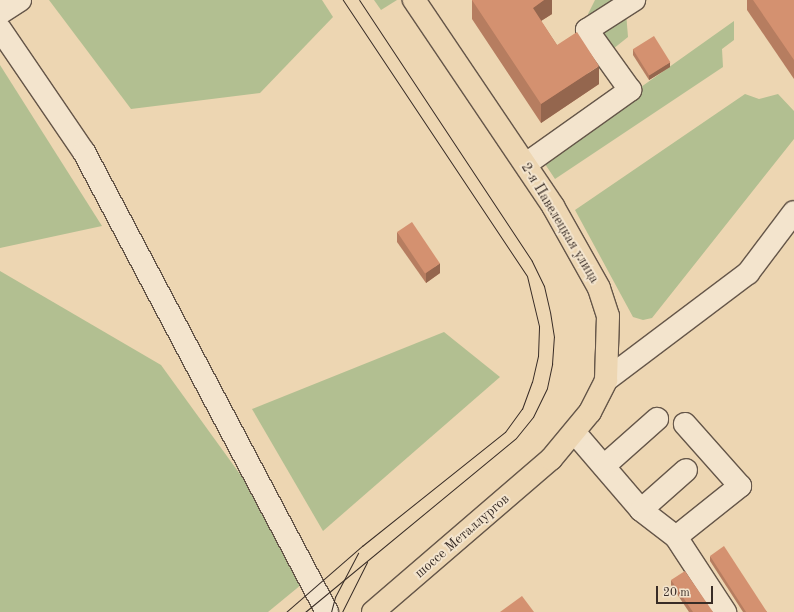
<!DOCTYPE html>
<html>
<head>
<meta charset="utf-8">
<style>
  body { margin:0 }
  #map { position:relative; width:794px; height:612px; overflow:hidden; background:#edd6b2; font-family:"Old Standard TT",serif }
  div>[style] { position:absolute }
  .green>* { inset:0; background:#b2bf91 }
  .roads { filter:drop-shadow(1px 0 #655649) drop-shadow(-1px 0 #655649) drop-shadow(0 1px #655649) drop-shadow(0 -1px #655649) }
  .minor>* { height:22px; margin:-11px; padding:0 11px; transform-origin:11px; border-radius:11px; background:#f3e4cd }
  .major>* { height:22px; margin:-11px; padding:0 11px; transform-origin:11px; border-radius:11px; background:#edd6b2 }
  .tram>* { height:1px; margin:-0.5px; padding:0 0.5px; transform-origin:0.5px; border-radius:0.5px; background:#382c26 }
  .wall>* { inset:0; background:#b67d60 }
  .shaded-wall>* { inset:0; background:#94664e }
  .building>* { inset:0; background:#d49170; transform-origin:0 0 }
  span { translate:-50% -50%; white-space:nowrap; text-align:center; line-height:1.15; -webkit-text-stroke:4px #f3e4cd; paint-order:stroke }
  .street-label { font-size:14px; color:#382c26 }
  .scale { position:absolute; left:656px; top:586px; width:57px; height:18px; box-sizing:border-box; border:2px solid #382c26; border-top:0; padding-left:5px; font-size:12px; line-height:14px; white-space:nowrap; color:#382c26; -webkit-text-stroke:3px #f3e4cd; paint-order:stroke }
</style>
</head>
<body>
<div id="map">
  <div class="green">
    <div style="clip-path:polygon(49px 0,322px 0,333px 17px,260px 93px,131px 109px)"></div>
    <div style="clip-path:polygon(374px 0,397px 0,381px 10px)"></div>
    <div style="clip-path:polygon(595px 0,625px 0,628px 37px,613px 49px,588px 14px)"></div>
    <div style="clip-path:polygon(734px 21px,734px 40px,722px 49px,723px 67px,555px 179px,541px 158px)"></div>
    <div style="clip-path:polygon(0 65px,102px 226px,0 248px)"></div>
    <div style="clip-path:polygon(745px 94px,759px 99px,778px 94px,794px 111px,794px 139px,652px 318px,643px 320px,633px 317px,575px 210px)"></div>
    <div style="clip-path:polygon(0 271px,161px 365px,313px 575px,268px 612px,0 612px)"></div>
    <div style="clip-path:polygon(444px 332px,500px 377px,323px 531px,252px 409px)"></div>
  </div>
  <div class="roads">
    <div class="minor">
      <div style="left:0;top:13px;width:24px;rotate:-33deg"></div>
      <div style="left:0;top:29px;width:149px;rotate:55.7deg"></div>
      <div style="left:84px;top:152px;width:520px;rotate:62.15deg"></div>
      <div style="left:526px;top:164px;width:128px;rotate:-35.4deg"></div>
      <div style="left:630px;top:90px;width:74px;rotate:-125.6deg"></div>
      <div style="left:587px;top:30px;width:56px;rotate:-32.6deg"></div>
      <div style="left:606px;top:380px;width:178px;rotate:-37deg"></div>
      <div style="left:748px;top:273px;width:76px;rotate:-53deg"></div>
      <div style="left:575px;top:433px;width:101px;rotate:49.4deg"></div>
      <div style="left:641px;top:510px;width:44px;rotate:37.6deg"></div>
      <div style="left:676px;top:537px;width:82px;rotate:-38.6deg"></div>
      <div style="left:740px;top:486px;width:83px;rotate:-131.6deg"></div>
      <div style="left:604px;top:466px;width:71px;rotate:-41.6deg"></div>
      <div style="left:641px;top:510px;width:60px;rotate:-41.6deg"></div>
      <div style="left:676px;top:537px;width:90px;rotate:56.8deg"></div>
    </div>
    <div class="major">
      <div style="left:373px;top:612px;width:235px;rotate:-40.7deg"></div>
      <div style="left:551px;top:459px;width:61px;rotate:-50.3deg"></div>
      <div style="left:590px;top:412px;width:36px;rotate:-63deg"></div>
      <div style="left:606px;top:380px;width:64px;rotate:-88.2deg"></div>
      <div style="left:608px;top:316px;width:29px;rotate:-108deg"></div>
      <div style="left:599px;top:288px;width:94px;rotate:-119.3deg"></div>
      <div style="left:553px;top:206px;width:249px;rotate:-124deg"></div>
    </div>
  </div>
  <div class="tram">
    <div style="left:286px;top:612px;width:101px;rotate:-41deg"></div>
    <div style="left:362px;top:546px;width:183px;rotate:-38.6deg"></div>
    <div style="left:505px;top:432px;width:29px;rotate:-54deg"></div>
    <div style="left:522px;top:409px;width:29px;rotate:-70deg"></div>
    <div style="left:532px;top:382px;width:27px;rotate:-77deg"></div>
    <div style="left:538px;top:356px;width:30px;rotate:-88deg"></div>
    <div style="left:539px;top:326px;width:51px;rotate:-103.5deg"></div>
    <div style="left:527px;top:276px;width:332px;rotate:-123.7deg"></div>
    <div style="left:305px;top:612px;width:273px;rotate:-39.5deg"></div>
    <div style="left:516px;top:438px;width:27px;rotate:-51deg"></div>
    <div style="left:533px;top:417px;width:32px;rotate:-64deg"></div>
    <div style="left:547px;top:388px;width:25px;rotate:-78deg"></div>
    <div style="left:552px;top:364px;width:27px;rotate:-86deg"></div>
    <div style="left:554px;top:337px;width:25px;rotate:-99deg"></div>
    <div style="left:550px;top:312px;width:27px;rotate:-103deg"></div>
    <div style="left:544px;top:286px;width:28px;rotate:-116deg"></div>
    <div style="left:532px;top:261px;width:313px;rotate:-123.5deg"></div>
    <div style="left:331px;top:612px;width:16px;rotate:-75deg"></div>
    <div style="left:335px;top:597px;width:50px;rotate:-62.4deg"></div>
    <div style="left:342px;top:612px;width:56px;rotate:-63.4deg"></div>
  </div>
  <div class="wall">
    <div style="clip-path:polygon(472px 0,552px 0,552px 14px,541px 21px,557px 45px,599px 84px,541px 123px,472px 19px)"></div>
    <div style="clip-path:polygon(747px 0,794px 0,794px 79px,747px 10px)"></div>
    <div style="clip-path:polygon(633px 49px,670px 67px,649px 80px,633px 55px)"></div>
    <div style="clip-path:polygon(397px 232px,440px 273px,426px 283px,397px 242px)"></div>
    <div style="clip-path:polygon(710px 556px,767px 612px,743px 612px,710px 561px)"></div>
    <div style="clip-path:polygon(671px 580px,713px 612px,689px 612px,671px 585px)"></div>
  </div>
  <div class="shaded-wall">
    <div style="clip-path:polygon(544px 0,552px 0,552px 14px,533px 26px,533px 8px)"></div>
    <div style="clip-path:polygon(670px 62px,670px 67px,649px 80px,649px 75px)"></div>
    <div style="clip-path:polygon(599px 66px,599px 84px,541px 123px,541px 104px)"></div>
    <div style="clip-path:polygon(440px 263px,440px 273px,426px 283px,426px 273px)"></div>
  </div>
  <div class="building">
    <div style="clip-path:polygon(472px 0,544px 0,533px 8px,557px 45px,577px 32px,599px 66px,541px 104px)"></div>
    <div style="clip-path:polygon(753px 0,794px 0,794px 60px)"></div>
    <div style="left:654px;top:36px;width:31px;height:25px;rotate:58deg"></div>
    <div style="left:412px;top:222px;width:50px;height:18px;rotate:56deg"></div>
    <div style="clip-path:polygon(724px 546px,767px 612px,746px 612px,710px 556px)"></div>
    <div style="clip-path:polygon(685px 571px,713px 612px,693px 612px,671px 580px)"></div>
    <div style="clip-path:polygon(522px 596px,534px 612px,500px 612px)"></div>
  </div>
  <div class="street-label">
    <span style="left:560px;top:223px;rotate:59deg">2-я Павелецкая улица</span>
    <span style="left:462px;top:536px;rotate:-41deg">шоссе Металлургов</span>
  </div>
  <div class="scale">20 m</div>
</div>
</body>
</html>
